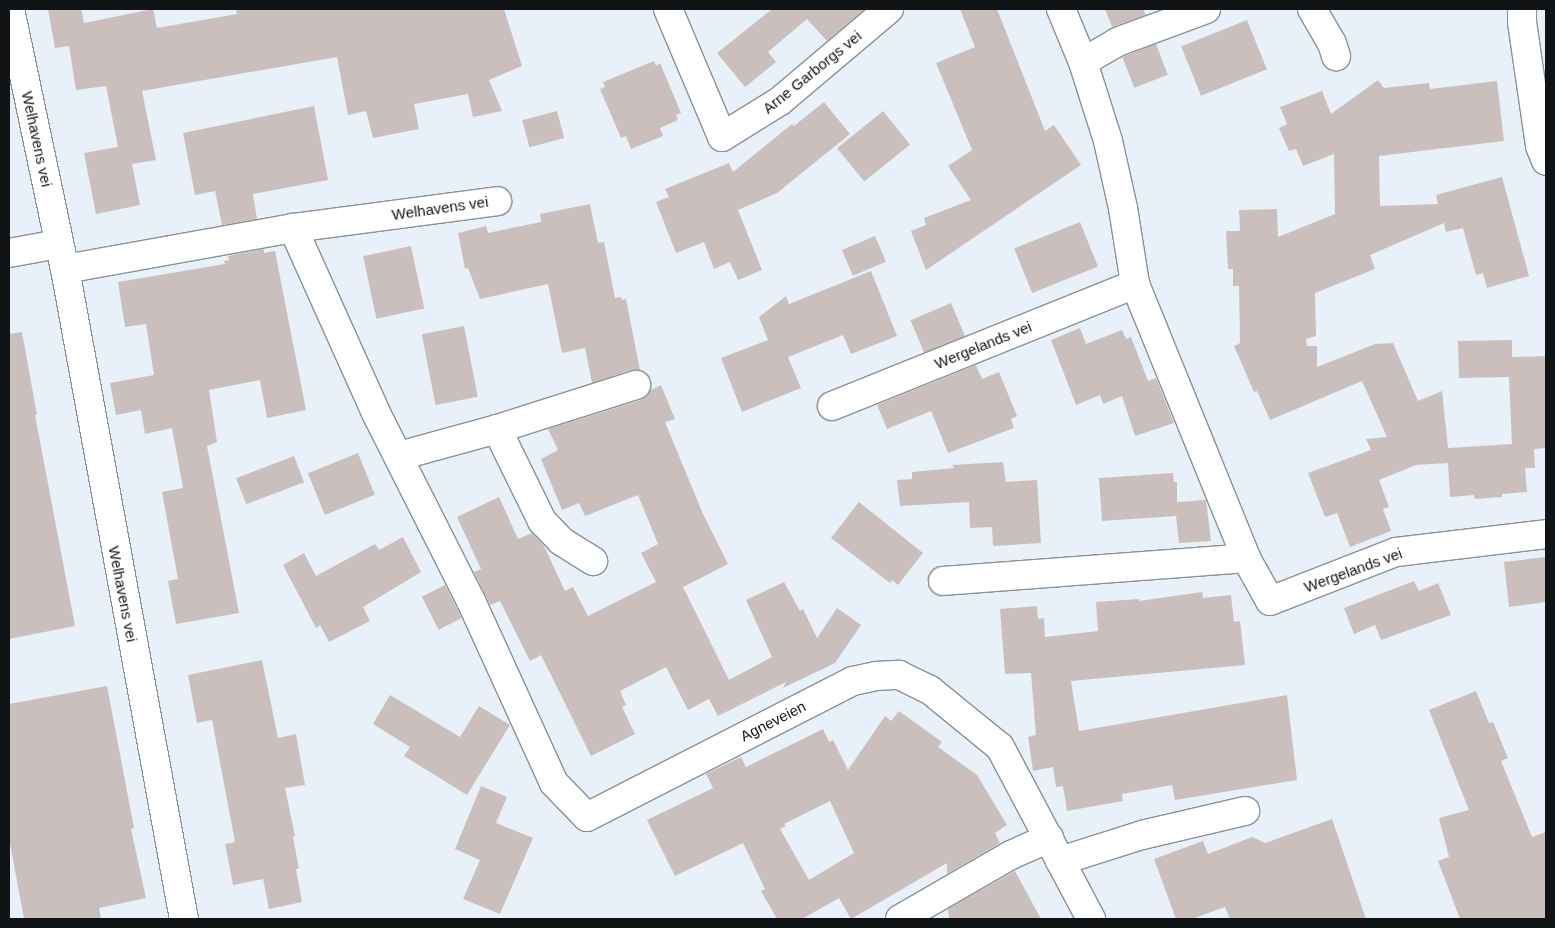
<!DOCTYPE html>
<html>
<head>
<meta charset="utf-8">
<style>
  body { margin:0 }
  #map { position:relative; width:1555px; height:928px; overflow:hidden; background:#e8f1f9; font-family:Helvetica,sans-serif }
  div>[style] { position:absolute }
  .building>* { inset:0; background:#cbbfbe; transform-origin:0 0 }
  .roads { filter:drop-shadow(1px 0 #899298) drop-shadow(-1px 0 #899298) drop-shadow(0 1px #899298) drop-shadow(0 -1px #899298) }
  .minor>* { height:28px; margin:-14px; padding:0 14px; transform-origin:14px; border-radius:14px; background:#fff }
  span { translate:-50% -50%; white-space:nowrap; text-align:center; line-height:1.15; -webkit-text-stroke:4px #fff; paint-order:stroke }
  .street-label { font-size:15px; color:#111417 }
  .frame { position:absolute; inset:0; border:10px solid #111417; pointer-events:none }
</style>
</head>
<body>
<div id="map">
  <div class="building">
    <div style="clip-path:polygon(48px 9px,81px 9px,84px 23px,153px 9px,157px 28px,237px 14px,236px 9px,504px 9px,522px 66px,489px 80px,502px 111px,473px 117px,468px 94px,414px 104px,419px 129px,373px 138px,366px 111px,348px 115px,337px 57px,142px 91px,156px 160px,132px 164px,140px 205px,96px 214px,84px 153px,118px 147px,106px 86px,76px 90px,69px 46px,55px 48px)"></div>
    <div style="clip-path:polygon(772px 9px,865px 9px,827px 41px,807px 19px,768px 52px,776px 62px,745px 87px,717px 53px)"></div>
    <div style="clip-path:polygon(960px 9px,997px 9px,1045px 131px,1054px 125px,1081px 165px,926px 270px,911px 231px,926px 225px,924px 218px,971px 200px,948px 166px,972px 150px,936px 63px,975px 47px)"></div>
    <div style="clip-path:polygon(1105px 9px,1143px 9px,1146px 15px,1112px 27px)"></div>
    <div style="left:1247px;top:20px;width:53px;height:71px;rotate:68deg"></div>
    <div style="left:1156px;top:44px;width:33px;height:36px;rotate:69deg"></div>
    <div style="clip-path:polygon(654px 61px,656px 66px,660px 63px,681px 113px,676px 115px,678px 120px,660px 128px,663px 136px,631px 149px,626px 136px,621px 138px,600px 89px,605px 87px,603px 82px)"></div>
    <div style="clip-path:polygon(1378px 80px,1384px 88px,1429px 83px,1430px 89px,1497px 81px,1504px 141px,1379px 156px,1380px 206px,1438px 204px,1436px 195px,1502px 177px,1529px 276px,1487px 288px,1483px 273px,1476px 275px,1463px 228px,1446px 232px,1444px 223px,1370px 255px,1375px 269px,1315px 293px,1316px 336px,1306px 339px,1307px 346px,1317px 346px,1317px 367px,1375px 344px,1393px 343px,1418px 401px,1442px 391px,1448px 448px,1512px 444px,1509px 377px,1459px 378px,1458px 341px,1512px 340px,1512px 357px,1546px 356px,1546px 448px,1534px 449px,1535px 468px,1525px 468px,1527px 492px,1502px 494px,1502px 497px,1475px 499px,1474px 495px,1450px 497px,1448px 463px,1416px 465px,1379px 480px,1389px 507px,1383px 509px,1391px 531px,1350px 547px,1337px 513px,1325px 517px,1308px 473px,1371px 450px,1366px 439px,1387px 437px,1362px 381px,1270px 420px,1257px 391px,1254px 392px,1234px 346px,1240px 343px,1239px 286px,1233px 286px,1233px 269px,1228px 269px,1226px 231px,1240px 231px,1239px 210px,1277px 209px,1278px 237px,1335px 214px,1334px 154px,1303px 166px,1296px 149px,1289px 151px,1279px 128px,1287px 124px,1280px 107px,1322px 91px,1331px 114px)"></div>
    <div style="clip-path:polygon(824px 102px,850px 134px,777px 193px,738px 210px,762px 270px,738px 280px,730px 262px,714px 269px,704px 242px,676px 253px,656px 202px,669px 197px,665px 189px,729px 163px,733px 172px,792px 124px,794px 126px)"></div>
    <div style="clip-path:polygon(314px 106px,328px 180px,253px 194px,257px 219px,222px 225px,215px 191px,195px 195px,183px 133px)"></div>
    <div style="left:557px;top:111px;width:28px;height:36px;rotate:75deg"></div>
    <div style="left:883px;top:111px;width:43px;height:59px;rotate:51deg"></div>
    <div style="clip-path:polygon(590px 204px,598px 243px,604px 242px,615px 298px,621px 297px,622px 300px,626px 299px,640px 370px,631px 370px,592px 383px,585px 348px,562px 353px,548px 284px,480px 299px,468px 268px,465px 269px,458px 233px,486px 226px,488px 233px,541px 222px,540px 214px)"></div>
    <div style="left:1080px;top:222px;width:48px;height:71px;rotate:68deg"></div>
    <div style="left:875px;top:236px;width:28px;height:36px;rotate:67deg"></div>
    <div style="left:411px;top:246px;width:64px;height:49px;rotate:78deg"></div>
    <div style="clip-path:polygon(264px 249px,264px 253px,275px 251px,306px 410px,267px 418px,260px 380px,209px 390px,217px 442px,207px 446px,239px 613px,176px 624px,168px 581px,178px 579px,162px 492px,183px 488px,172px 428px,145px 434px,141px 410px,116px 415px,110px 383px,154px 375px,146px 324px,125px 327px,118px 282px,225px 264px,224px 261px,229px 260px,228px 256px)"></div>
    <div style="clip-path:polygon(871px 271px,897px 336px,851px 354px,843px 335px,788px 357px,801px 388px,742px 412px,721px 358px,768px 340px,759px 317px,786px 296px,789px 304px)"></div>
    <div style="left:951px;top:303px;width:36px;height:44px;rotate:67deg"></div>
    <div style="left:464px;top:326px;width:72px;height:43px;rotate:79deg"></div>
    <div style="clip-path:polygon(1080px 328px,1086px 344px,1122px 330px,1126px 339px,1131px 337px,1148px 381px,1156px 378px,1174px 423px,1135px 436px,1122px 396px,1103px 404px,1100px 395px,1076px 405px,1051px 340px)"></div>
    <div style="clip-path:polygon(22px 332px,37px 415px,35px 415px,75px 626px,9px 639px,9px 334px)"></div>
    <div style="clip-path:polygon(976px 365px,982px 379px,999px 372px,1017px 416px,1011px 419px,1014px 428px,948px 453px,931px 411px,887px 429px,877px 405px)"></div>
    <div style="clip-path:polygon(661px 385px,675px 419px,665px 422px,703px 514px,728px 564px,683px 587px,729px 680px,772px 657px,746px 600px,784px 582px,800px 611px,803px 609px,817px 638px,837px 608px,861px 625px,835px 663px,783px 688px,786px 682px,718px 716px,709px 699px,688px 710px,666px 667px,620px 691px,626px 705px,622px 707px,635px 734px,591px 756px,541px 655px,530px 661px,500px 601px,490px 605px,474px 572px,481px 569px,457px 517px,499px 497px,518px 539px,532px 533px,544px 546px,565px 591px,573px 587px,588px 616px,656px 582px,641px 553px,658px 544px,638px 495px,585px 516px,579px 503px,562px 510px,541px 459px,558px 450px,548px 429px,641px 400px,647px 396px,651px 390px)"></div>
    <div style="left:358px;top:453px;width:45px;height:54px;rotate:68deg"></div>
    <div style="left:294px;top:456px;width:28px;height:62px;rotate:69deg"></div>
    <div style="clip-path:polygon(1003px 462px,1006px 482px,1037px 480px,1041px 543px,993px 546px,992px 527px,970px 528px,969px 502px,900px 506px,897px 480px,912px 479px,912px 472px,954px 468px,952px 465px)"></div>
    <div style="clip-path:polygon(1173px 473px,1174px 482px,1177px 482px,1177px 502px,1206px 500px,1211px 541px,1179px 543px,1176px 516px,1102px 521px,1099px 478px)"></div>
    <div style="clip-path:polygon(859px 502px,923px 553px,898px 585px,892px 580px,890px 583px,831px 538px)"></div>
    <div style="clip-path:polygon(403px 537px,421px 572px,363px 607px,370px 621px,329px 642px,320px 625px,316px 628px,283px 565px,304px 553px,316px 576px,375px 544px,379px 550px)"></div>
    <div style="clip-path:polygon(1546px 557px,1546px 602px,1509px 607px,1504px 562px)"></div>
    <div style="clip-path:polygon(1414px 581px,1419px 591px,1438px 583px,1451px 615px,1381px 640px,1375px 625px,1354px 634px,1344px 608px)"></div>
    <div style="left:445px;top:585px;width:37px;height:26px;rotate:63deg"></div>
    <div style="clip-path:polygon(1202px 592px,1203px 598px,1231px 595px,1234px 622px,1240px 621px,1245px 665px,1071px 681px,1079px 731px,1287px 695px,1297px 780px,1175px 800px,1172px 785px,1122px 794px,1123px 801px,1067px 811px,1063px 786px,1056px 787px,1053px 767px,1033px 771px,1028px 737px,1036px 735px,1031px 673px,1005px 674px,1000px 609px,1037px 606px,1038px 619px,1044px 618px,1045px 637px,1098px 631px,1096px 602px,1139px 599px,1139px 601px)"></div>
    <div style="clip-path:polygon(262px 660px,278px 738px,296px 734px,305px 785px,285px 788px,295px 836px,293px 837px,299px 869px,296px 869px,302px 902px,269px 909px,263px 879px,233px 885px,225px 844px,235px 842px,212px 720px,197px 723px,188px 675px)"></div>
    <div style="clip-path:polygon(107px 686px,134px 828px,131px 829px,146px 898px,99px 908px,101px 919px,24px 919px,9px 838px,9px 704px)"></div>
    <div style="clip-path:polygon(1476px 691px,1489px 723px,1493px 722px,1508px 758px,1501px 761px,1532px 837px,1546px 832px,1546px 919px,1460px 919px,1438px 861px,1449px 857px,1439px 818px,1469px 810px,1429px 710px)"></div>
    <div style="clip-path:polygon(390px 695px,460px 737px,479px 706px,510px 725px,467px 795px,404px 756px,410px 747px,373px 724px)"></div>
    <div style="clip-path:polygon(evenodd,899px 711px,942px 742px,938px 747px,977px 775px,1007px 825px,995px 833px,1000px 843px,947px 874px,947px 863px,851px 919px,839px 898px,802px 919px,777px 919px,761px 891px,765px 889px,743px 843px,675px 876px,647px 820px,713px 788px,706px 774px,741px 757px,746px 767px,823px 729px,829px 742px,833px 740px,848px 770px,885px 716px,891px 721px,899px 711px,830px 801px,854px 853px,809px 880px,780px 829px,786px 826px,784px 824px,830px 801px)"></div>
    <div style="clip-path:polygon(481px 786px,507px 797px,496px 823px,533px 838px,500px 914px,463px 899px,480px 860px,455px 849px)"></div>
    <div style="clip-path:polygon(1332px 819px,1366px 919px,1230px 919px,1225px 907px,1192px 919px,1176px 919px,1154px 859px,1203px 841px,1208px 854px,1252px 837px,1265px 843px)"></div>
    <div style="clip-path:polygon(1015px 871px,1041px 919px,949px 919px,948px 909px)"></div>
  </div>
  <div class="roads">
    <div class="minor">
      <div style="left:10px;top:9px;width:266px;rotate:78.1deg"></div>
      <div style="left:65px;top:269px;width:661px;rotate:79.63deg"></div>
      <div style="left:668px;top:9px;width:139px;rotate:67.1deg"></div>
      <div style="left:722px;top:137px;width:68px;rotate:-31.8deg"></div>
      <div style="left:780px;top:101px;width:143px;rotate:-40.2deg"></div>
      <div style="left:1061px;top:9px;width:57px;rotate:67.5deg"></div>
      <div style="left:1083px;top:62px;width:83px;rotate:72.4deg"></div>
      <div style="left:1108px;top:141px;width:69px;rotate:77.4deg"></div>
      <div style="left:1123px;top:208px;width:77px;rotate:81deg"></div>
      <div style="left:1135px;top:284px;width:296px;rotate:67.9deg"></div>
      <div style="left:1246px;top:558px;width:49px;rotate:60.8deg"></div>
      <div style="left:1270px;top:601px;width:135px;rotate:-21.3deg"></div>
      <div style="left:1396px;top:552px;width:151px;rotate:-6.8deg"></div>
      <div style="left:1312px;top:9px;width:39px;rotate:60deg"></div>
      <div style="left:1332px;top:43px;width:14px;rotate:73deg"></div>
      <div style="left:1522px;top:9px;width:13px;rotate:90deg"></div>
      <div style="left:1522px;top:22px;width:125px;rotate:81.7deg"></div>
      <div style="left:1540px;top:146px;width:16px;rotate:68deg"></div>
      <div style="left:1083px;top:62px;width:39px;rotate:-30deg"></div>
      <div style="left:1117px;top:42px;width:95px;rotate:-20.3deg"></div>
      <div style="left:293px;top:228px;width:203px;rotate:65.8deg"></div>
      <div style="left:376px;top:413px;width:211px;rotate:63.2deg"></div>
      <div style="left:471px;top:601px;width:200px;rotate:65.5deg"></div>
      <div style="left:554px;top:783px;width:47px;rotate:45.9deg"></div>
      <div style="left:587px;top:817px;width:299px;rotate:-27.1deg"></div>
      <div style="left:853px;top:681px;width:25px;rotate:-12deg"></div>
      <div style="left:877px;top:676px;width:22px;rotate:-3deg"></div>
      <div style="left:899px;top:675px;width:34px;rotate:26deg"></div>
      <div style="left:930px;top:690px;width:90px;rotate:39.2deg"></div>
      <div style="left:1000px;top:747px;width:195px;rotate:62.1deg"></div>
      <div style="left:9px;top:253px;width:50px;rotate:-10.4deg"></div>
      <div style="left:65px;top:269px;width:232px;rotate:-10.2deg"></div>
      <div style="left:293px;top:228px;width:206px;rotate:-7.5deg"></div>
      <div style="left:832px;top:406px;width:327px;rotate:-21.9deg"></div>
      <div style="left:497px;top:429px;width:102px;rotate:63.9deg"></div>
      <div style="left:542px;top:521px;width:28px;rotate:46deg"></div>
      <div style="left:561px;top:541px;width:38px;rotate:32deg"></div>
      <div style="left:399px;top:456px;width:102px;rotate:-15.4deg"></div>
      <div style="left:497px;top:429px;width:146px;rotate:-17.6deg"></div>
      <div style="left:943px;top:581px;width:304px;rotate:-4.3deg"></div>
      <div style="left:1060px;top:861px;width:86px;rotate:-17.6deg"></div>
      <div style="left:1142px;top:835px;width:106px;rotate:-13.1deg"></div>
      <div style="left:900px;top:919px;width:128px;rotate:-30deg"></div>
      <div style="left:1011px;top:855px;width:42px;rotate:-24.1deg"></div>
    </div>
  </div>
  <div class="street-label">
    <span style="left:812px;top:72px;rotate:-39deg">Arne Garborgs vei</span>
    <span style="left:37px;top:139px;rotate:78deg">Welhavens vei</span>
    <span style="left:440px;top:208px;rotate:-8deg">Welhavens vei</span>
    <span style="left:983px;top:345px;rotate:-22deg">Wergelands vei</span>
    <span style="left:1353px;top:570px;rotate:-20deg">Wergelands vei</span>
    <span style="left:123px;top:594px;rotate:79deg">Welhavens vei</span>
    <span style="left:773px;top:721px;rotate:-27deg">Agneveien</span>
  </div>
  <div class="frame"></div>
</div>
</body>
</html>
